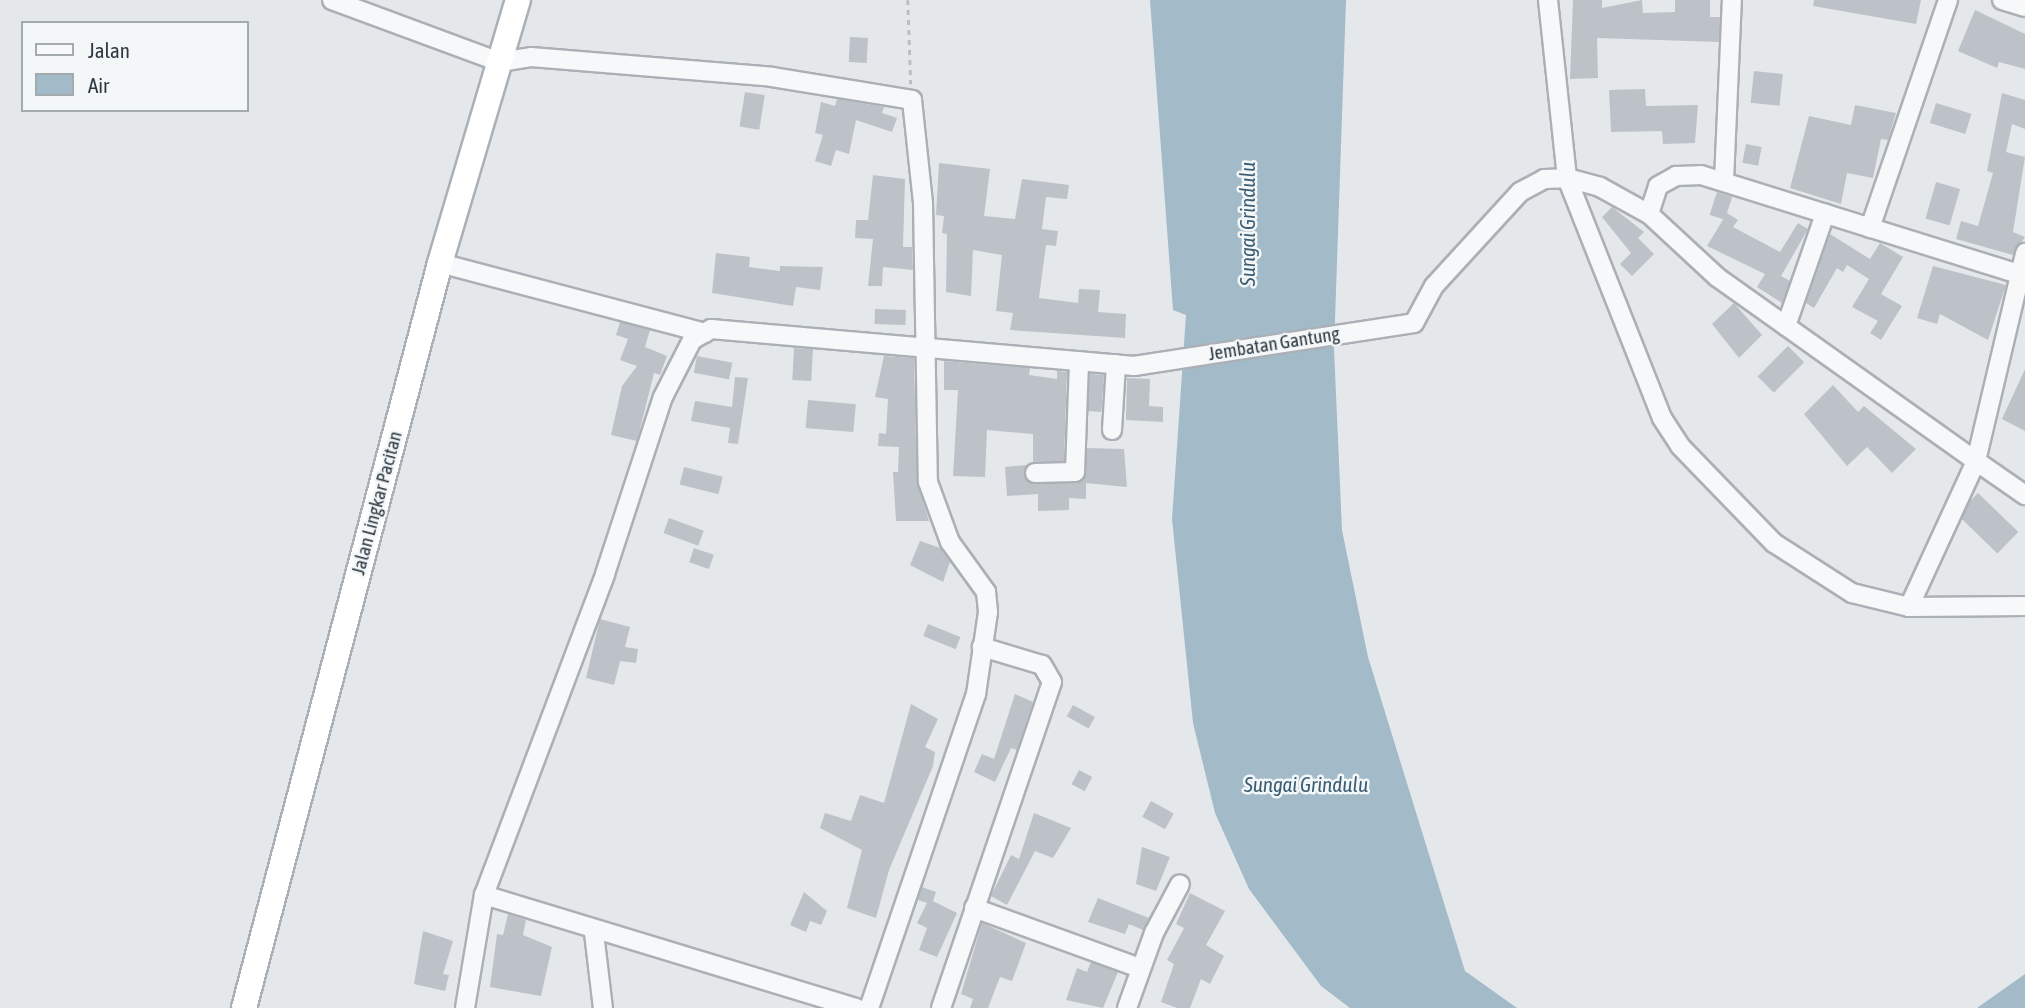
<!DOCTYPE html>
<html>
<head>
<meta charset="utf-8">
<style>
  body { margin:0 }
  #map { position:relative; width:2025px; height:1008px; overflow:hidden; background:#e5e8eb; font-family:"Asap Condensed",sans-serif }
  div>[style] { position:absolute }
  .water>* { inset:0; background:#a3bac8 }
  .building>* { inset:0; background:#bcc2c8; transform-origin:0 0 }
  .path>* { height:2.5px; margin-top:-1.25px; transform-origin:0; background:repeating-linear-gradient(90deg,#babec3 0 5px,transparent 0 10px) }
  .roads { filter:drop-shadow(2px 0 #aab0b5) drop-shadow(-2px 0 #aab0b5) drop-shadow(0 2px #aab0b5) drop-shadow(0 -2px #aab0b5) }
  .minor>* { height:18px; margin:-9px; padding:0 9px; transform-origin:9px; border-radius:9px; background:#f7f8fa }
  .highway>* { height:24px; margin:-12px; padding:0 12px; transform-origin:12px; border-radius:12px; background:#fff }
  span { translate:-50% -50%; white-space:nowrap; text-align:center; line-height:1.15; -webkit-text-stroke:5px #f4f7f8; paint-order:stroke }
  .street-label { font-size:19px; color:#2d3842 }
  .water-label { font-size:21px; color:#3a5d73; font-style:italic }
  .legend { position:absolute; left:21px; top:21px; width:228px; height:91px; box-sizing:border-box; background:#f4f7f8; border:2px solid #a4abaf; margin:0; padding:9px 12px; list-style:none; font-size:21px; color:#2d3842 }
  .legend li { display:flex; align-items:center; gap:14px; height:35px }
  .legend b { width:35px; border:2px solid #a4abaf }
</style>
</head>
<body>
<div id="map">
  <div class="water">
    <div style="clip-path:polygon(1150px 0,1346px 0,1334px 349px,1342px 530px,1368px 657px,1465px 971px,1517px 1008px,1350px 1008px,1321px 986px,1249px 889px,1215px 813px,1193px 723px,1172px 519px,1186px 315px,1173px 310px)"></div>
    <div style="clip-path:polygon(2025px 974px,2025px 1008px,1977px 1008px)"></div>
  </div>
  <div class="building">
    <div style="clip-path:polygon(1573px 0,1602px 0,1602px 8px,1642px 0,1643px 13px,1675px 12px,1675px 0,1710px 0,1710px 17px,1720px 17px,1719px 42px,1597px 38px,1598px 78px,1570px 79px)"></div>
    <div style="clip-path:polygon(1814px 0,1921px 0,1916px 24px,1813px 6px)"></div>
    <div style="clip-path:polygon(1975px 10px,2025px 34px,2025px 69px,1999px 62px,1997px 68px,1958px 51px)"></div>
    <div style="left:850px;top:37px;width:18px;height:25px;rotate:3deg"></div>
    <div style="left:1754px;top:71px;width:29px;height:32px;rotate:6deg"></div>
    <div style="clip-path:polygon(1645px 89px,1646px 106px,1698px 105px,1695px 143px,1663px 144px,1662px 131px,1611px 132px,1609px 90px)"></div>
    <div style="left:745px;top:92px;width:20px;height:35px;rotate:9deg"></div>
    <div style="clip-path:polygon(2002px 93px,2025px 100px,2025px 129px,2012px 124px,2006px 152px,2025px 157px,2013px 232px,2025px 237px,2013px 255px,1956px 239px,1961px 221px,1978px 226px,1993px 173px,1987px 171px)"></div>
    <div style="clip-path:polygon(837px 99px,884px 107px,882px 113px,897px 118px,892px 132px,856px 120px,849px 154px,836px 150px,831px 166px,815px 161px,823px 135px,815px 133px,821px 102px,835px 106px)"></div>
    <div style="left:1936px;top:103px;width:37px;height:21px;rotate:17deg"></div>
    <div style="clip-path:polygon(1855px 105px,1896px 113px,1888px 140px,1881px 139px,1873px 178px,1847px 173px,1841px 204px,1790px 188px,1809px 116px,1851px 125px)"></div>
    <div style="left:1746px;top:144px;width:16px;height:19px;rotate:11deg"></div>
    <div style="clip-path:polygon(939px 163px,990px 169px,984px 216px,1015px 219px,1022px 179px,1069px 185px,1067px 199px,1046px 197px,1042px 229px,1058px 231px,1056px 246px,1046px 245px,1039px 298px,1078px 303px,1079px 289px,1100px 290px,1098px 312px,1126px 314px,1125px 338px,1010px 330px,1013px 313px,996px 311px,1002px 255px,973px 250px,971px 296px,946px 292px,947px 234px,942px 233px,944px 216px,936px 215px)"></div>
    <div style="clip-path:polygon(873px 175px,905px 179px,903px 247px,912px 247px,913px 270px,883px 267px,882px 286px,868px 286px,873px 239px,855px 238px,856px 220px,868px 220px)"></div>
    <div style="left:1936px;top:182px;width:25px;height:38px;rotate:16deg"></div>
    <div style="left:1717px;top:192px;width:16px;height:24px;rotate:18deg"></div>
    <div style="clip-path:polygon(1612px 207px,1644px 232px,1638px 238px,1654px 254px,1632px 276px,1620px 264px,1631px 253px,1602px 217px)"></div>
    <div style="clip-path:polygon(1727px 213px,1738px 220px,1733px 227px,1780px 252px,1798px 223px,1808px 229px,1781px 276px,1790px 281px,1782px 303px,1757px 287px,1765px 274px,1707px 246px)"></div>
    <div style="clip-path:polygon(1830px 234px,1870px 259px,1880px 243px,1903px 257px,1881px 294px,1902px 306px,1881px 340px,1870px 333px,1878px 321px,1852px 307px,1869px 279px,1847px 265px,1843px 272px,1837px 268px,1814px 308px,1806px 303px)"></div>
    <div style="clip-path:polygon(716px 253px,750px 257px,749px 267px,780px 271px,780px 266px,823px 267px,820px 290px,796px 287px,793px 306px,712px 293px)"></div>
    <div style="clip-path:polygon(1933px 266px,2006px 285px,1988px 340px,1940px 314px,1937px 324px,1917px 318px)"></div>
    <div style="clip-path:polygon(1734px 303px,1762px 335px,1739px 358px,1712px 324px)"></div>
    <div style="left:875px;top:309px;width:31px;height:15px;rotate:2deg"></div>
    <div style="clip-path:polygon(620px 322px,650px 330px,645px 347px,667px 356px,660px 375px,654px 373px,637px 441px,611px 435px,622px 386px,637px 366px,620px 360px,628px 339px,616px 335px)"></div>
    <div style="left:1788px;top:346px;width:23px;height:43px;rotate:45deg"></div>
    <div style="left:794px;top:348px;width:19px;height:32px;rotate:3deg"></div>
    <div style="left:697px;top:356px;width:36px;height:17px;rotate:11deg"></div>
    <div style="clip-path:polygon(884px 356px,914px 358px,917px 483px,929px 521px,896px 521px,893px 472px,898px 472px,899px 447px,878px 446px,879px 433px,886px 434px,888px 399px,875px 397px)"></div>
    <div style="clip-path:polygon(944px 361px,1030px 368px,1029px 375px,1057px 379px,1057px 371px,1067px 372px,1064px 461px,1033px 462px,1033px 434px,987px 430px,985px 477px,953px 476px,958px 390px,944px 390px)"></div>
    <div style="clip-path:polygon(2025px 369px,2025px 431px,2002px 419px)"></div>
    <div style="left:1090px;top:374px;width:14px;height:37px;rotate:4deg"></div>
    <div style="clip-path:polygon(735px 377px,748px 378px,738px 444px,728px 443px,730px 428px,691px 421px,695px 401px,732px 407px)"></div>
    <div style="clip-path:polygon(1127px 378px,1150px 379px,1149px 406px,1163px 407px,1163px 422px,1126px 420px)"></div>
    <div style="clip-path:polygon(1833px 385px,1858px 412px,1864px 406px,1916px 449px,1892px 473px,1867px 447px,1847px 466px,1804px 414px)"></div>
    <div style="left:808px;top:400px;width:48px;height:28px;rotate:5deg"></div>
    <div style="clip-path:polygon(1087px 448px,1124px 449px,1127px 487px,1086px 483px,1086px 499px,1069px 498px,1069px 510px,1038px 511px,1038px 494px,1007px 496px,1005px 467px,1027px 465px,1025px 478px,1035px 484px,1076px 483px,1085px 477px)"></div>
    <div style="left:684px;top:467px;width:40px;height:18px;rotate:14deg"></div>
    <div style="left:1978px;top:493px;width:56px;height:30px;rotate:44deg"></div>
    <div style="left:669px;top:518px;width:37px;height:16px;rotate:20deg"></div>
    <div style="clip-path:polygon(920px 541px,940px 548px,950px 562px,943px 582px,910px 565px)"></div>
    <div style="left:694px;top:548px;width:21px;height:15px;rotate:19deg"></div>
    <div style="clip-path:polygon(600px 619px,630px 627px,625px 647px,638px 649px,636px 663px,620px 661px,614px 685px,586px 678px)"></div>
    <div style="left:928px;top:624px;width:35px;height:13px;rotate:22deg"></div>
    <div style="clip-path:polygon(1015px 694px,1033px 702px,1017px 750px,1011px 748px,995px 782px,974px 772px,982px 754px,994px 759px)"></div>
    <div style="clip-path:polygon(911px 704px,938px 719px,925px 747px,935px 752px,933px 766px,889px 870px,876px 918px,847px 908px,862px 850px,820px 828px,825px 813px,851px 821px,860px 795px,884px 803px)"></div>
    <div style="left:1073px;top:705px;width:25px;height:13px;rotate:29deg"></div>
    <div style="left:1079px;top:770px;width:15px;height:16px;rotate:28deg"></div>
    <div style="left:1151px;top:801px;width:26px;height:18px;rotate:29deg"></div>
    <div style="clip-path:polygon(1034px 813px,1071px 828px,1053px 858px,1035px 851px,1007px 905px,991px 896px,1011px 855px,1019px 859px)"></div>
    <div style="clip-path:polygon(1142px 847px,1170px 857px,1156px 891px,1136px 884px)"></div>
    <div style="clip-path:polygon(922px 887px,936px 892px,933px 901px,957px 913px,937px 957px,919px 950px,927px 928px,917px 923px,927px 903px,918px 900px)"></div>
    <div style="clip-path:polygon(804px 892px,827px 911px,821px 925px,810px 921px,806px 932px,790px 925px)"></div>
    <div style="clip-path:polygon(1190px 893px,1225px 911px,1206px 945px,1224px 956px,1210px 984px,1201px 979px,1190px 1008px,1177px 1008px,1161px 1002px,1174px 964px,1167px 960px,1184px 928px,1176px 924px)"></div>
    <div style="clip-path:polygon(1098px 898px,1149px 918px,1143px 930px,1129px 924px,1125px 934px,1088px 922px)"></div>
    <div style="clip-path:polygon(508px 914px,526px 920px,523px 935px,552px 947px,541px 996px,490px 987px,497px 934px,503px 935px)"></div>
    <div style="clip-path:polygon(982px 923px,1026px 943px,1012px 981px,1000px 977px,988px 1008px,970px 1008px,973px 999px,961px 994px)"></div>
    <div style="clip-path:polygon(423px 931px,453px 941px,443px 974px,449px 975px,445px 991px,414px 984px)"></div>
    <div style="clip-path:polygon(1091px 962px,1118px 972px,1103px 1008px,1066px 1000px,1077px 968px,1087px 972px)"></div>
  </div>
  <div class="path">
    <div style="left:908px;top:0;width:84px;rotate:88deg"></div>
  </div>
  <div class="roads">
    <div class="minor">
      <div style="left:332px;top:0;width:179px;rotate:20.3deg"></div>
      <div style="left:500px;top:62px;width:31px;rotate:-9deg"></div>
      <div style="left:531px;top:57px;width:242px;rotate:4.7deg"></div>
      <div style="left:772px;top:77px;width:142px;rotate:9.3deg"></div>
      <div style="left:912px;top:100px;width:104px;rotate:83.9deg"></div>
      <div style="left:923px;top:203px;width:279px;rotate:89deg"></div>
      <div style="left:928px;top:482px;width:64px;rotate:69.9deg"></div>
      <div style="left:950px;top:542px;width:62px;rotate:54.2deg"></div>
      <div style="left:986px;top:592px;width:20px;rotate:84deg"></div>
      <div style="left:988px;top:612px;width:83px;rotate:98.3deg"></div>
      <div style="left:976px;top:694px;width:332px;rotate:108.8deg"></div>
      <div style="left:1548px;top:0;width:179px;rotate:83.9deg"></div>
      <div style="left:1567px;top:178px;width:258px;rotate:68.4deg"></div>
      <div style="left:1662px;top:418px;width:33px;rotate:57deg"></div>
      <div style="left:1680px;top:446px;width:135px;rotate:45.9deg"></div>
      <div style="left:1774px;top:543px;width:93px;rotate:32.7deg"></div>
      <div style="left:1852px;top:593px;width:59px;rotate:13.8deg"></div>
      <div style="left:1909px;top:607px;width:116px;rotate:-0.5deg"></div>
      <div style="left:2002px;top:0;width:24px;rotate:17deg"></div>
      <div style="left:1724px;top:181px;width:181px;rotate:-87.5deg"></div>
      <div style="left:1649px;top:214px;width:29px;rotate:-72deg"></div>
      <div style="left:1658px;top:186px;width:21px;rotate:-29deg"></div>
      <div style="left:1676px;top:176px;width:25px;rotate:-2deg"></div>
      <div style="left:1701px;top:175px;width:339px;rotate:17.3deg"></div>
      <div style="left:1870px;top:228px;width:241px;rotate:-71.1deg"></div>
      <div style="left:440px;top:263px;width:274px;rotate:14.8deg"></div>
      <div style="left:1786px;top:326px;width:119px;rotate:-70.8deg"></div>
      <div style="left:1112px;top:430px;width:66px;rotate:-86.5deg"></div>
      <div style="left:1035px;top:473px;width:40px;rotate:-1.4deg"></div>
      <div style="left:1075px;top:472px;width:111px;rotate:-87.9deg"></div>
      <div style="left:1909px;top:607px;width:161px;rotate:-65.3deg"></div>
      <div style="left:1976px;top:461px;width:60px;rotate:34.8deg"></div>
      <div style="left:484px;top:895px;width:390px;rotate:16.9deg"></div>
      <div style="left:974px;top:908px;width:177px;rotate:19.9deg"></div>
      <div style="left:594px;top:933px;width:76px;rotate:83.2deg"></div>
      <div style="left:465px;top:1008px;width:115px;rotate:-80.5deg"></div>
      <div style="left:484px;top:895px;width:343px;rotate:-69.3deg"></div>
      <div style="left:605px;top:574px;width:186px;rotate:-71.9deg"></div>
      <div style="left:663px;top:397px;width:64px;rotate:-63deg"></div>
      <div style="left:692px;top:340px;width:22px;rotate:-30deg"></div>
      <div style="left:711px;top:329px;width:425px;rotate:5deg"></div>
      <div style="left:1134px;top:366px;width:283px;rotate:-8.7deg"></div>
      <div style="left:1414px;top:323px;width:42px;rotate:-61.6deg"></div>
      <div style="left:1434px;top:286px;width:127px;rotate:-47.5deg"></div>
      <div style="left:1520px;top:192px;width:27px;rotate:-28deg"></div>
      <div style="left:1544px;top:179px;width:23px;rotate:-2deg"></div>
      <div style="left:1567px;top:178px;width:34px;rotate:15deg"></div>
      <div style="left:1600px;top:187px;width:56px;rotate:28.9deg"></div>
      <div style="left:1649px;top:214px;width:93px;rotate:42.8deg"></div>
      <div style="left:1717px;top:277px;width:318px;rotate:35.4deg"></div>
      <div style="left:1976px;top:461px;width:214px;rotate:-76.7deg"></div>
      <div style="left:941px;top:1008px;width:344px;rotate:-71.2deg"></div>
      <div style="left:1052px;top:682px;width:20px;rotate:-120deg"></div>
      <div style="left:1042px;top:665px;width:63px;rotate:-163.3deg"></div>
      <div style="left:1127px;top:1008px;width:80px;rotate:-70.2deg"></div>
      <div style="left:1154px;top:933px;width:55px;rotate:-62deg"></div>
    </div>
    <div class="highway">
      <div style="left:244px;top:1008px;width:770px;rotate:-75.26deg"></div>
      <div style="left:440px;top:263px;width:274px;rotate:-73.5deg"></div>
    </div>
  </div>
  <div class="street-label">
    <span style="left:1274px;top:344px;rotate:-9deg">Jembatan Gantung</span>
    <span style="left:377px;top:503px;rotate:-75deg">Jalan Lingkar Pacitan</span>
  </div>
  <div class="water-label">
    <span style="left:1247px;top:224px;rotate:-90deg">Sungai Grindulu</span>
    <span style="left:1306px;top:784px">Sungai Grindulu</span>
  </div>
  <ul class="legend">
  <li><b style="height:9px;background:#f7f8fa"></b>Jalan</li>
  <li><b style="height:19px;background:#a3bac8"></b>Air</li>
  </ul>
</div>
</body>
</html>
